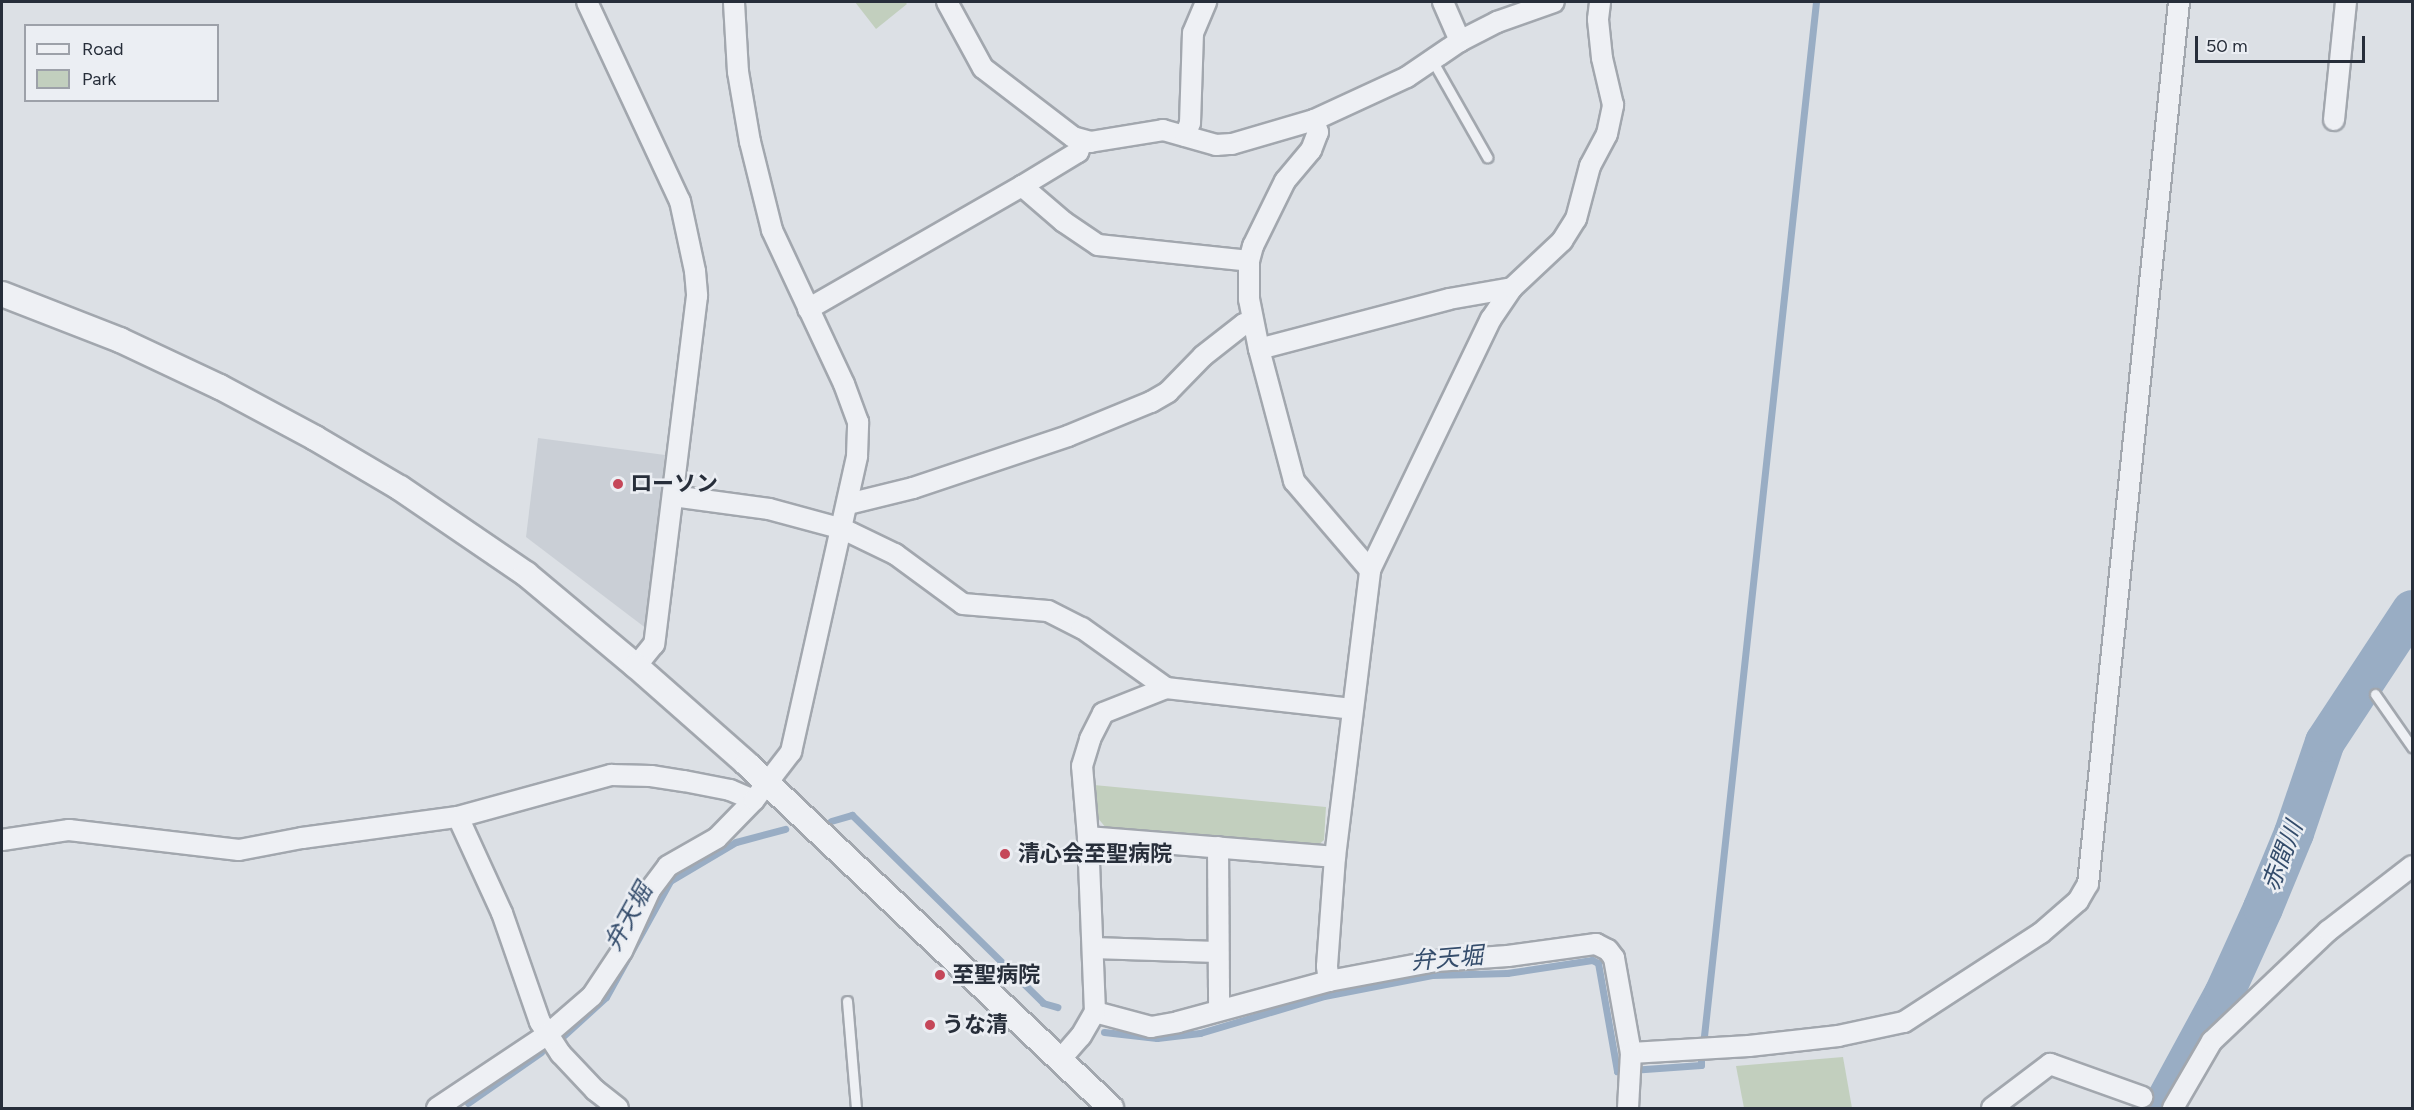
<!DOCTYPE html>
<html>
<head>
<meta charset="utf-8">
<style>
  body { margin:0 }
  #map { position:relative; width:2414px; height:1110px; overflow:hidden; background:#dce0e5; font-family:Figtree,"Noto Sans JP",sans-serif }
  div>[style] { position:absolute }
  .built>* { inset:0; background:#cacfd6 }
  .green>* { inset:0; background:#c2cfbe }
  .stream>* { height:7px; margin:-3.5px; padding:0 3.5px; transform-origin:3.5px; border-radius:3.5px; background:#99adc4 }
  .river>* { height:40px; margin:-20px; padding:0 20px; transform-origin:20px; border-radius:20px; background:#99adc4 }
  .roads { filter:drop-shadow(2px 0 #a2a7ae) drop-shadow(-2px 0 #a2a7ae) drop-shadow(0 2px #a2a7ae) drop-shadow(0 -2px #a2a7ae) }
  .service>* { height:9px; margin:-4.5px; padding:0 4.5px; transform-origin:4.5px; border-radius:4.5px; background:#eef0f4 }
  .minor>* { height:20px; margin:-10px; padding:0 10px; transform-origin:10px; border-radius:10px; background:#eef0f4 }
  .tertiary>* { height:24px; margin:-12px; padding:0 12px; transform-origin:12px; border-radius:12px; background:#eef0f4 }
  .dots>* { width:16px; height:16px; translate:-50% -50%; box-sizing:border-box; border:3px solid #ebeef3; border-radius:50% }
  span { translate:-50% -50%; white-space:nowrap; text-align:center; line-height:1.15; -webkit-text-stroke:5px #ebeef3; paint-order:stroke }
  .poi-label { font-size:22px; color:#272e3a; font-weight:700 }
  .left { translate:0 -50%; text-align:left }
  .water-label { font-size:24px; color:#344c6b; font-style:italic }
  .frame { position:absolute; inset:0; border:3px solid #272e3a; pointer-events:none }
  .legend { position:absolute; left:24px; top:24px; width:195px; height:78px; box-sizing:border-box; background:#ebeef3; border:2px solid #9da1a9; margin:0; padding:8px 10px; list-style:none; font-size:18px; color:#272e3a }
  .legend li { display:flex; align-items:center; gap:12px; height:30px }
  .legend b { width:30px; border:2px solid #9da1a9 }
  .scale { position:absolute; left:2195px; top:36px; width:170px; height:27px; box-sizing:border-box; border:3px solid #272e3a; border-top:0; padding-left:8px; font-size:18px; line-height:21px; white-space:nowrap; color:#272e3a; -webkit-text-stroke:4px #ebeef3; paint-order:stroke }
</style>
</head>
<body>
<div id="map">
  <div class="built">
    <div style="clip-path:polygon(538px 438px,665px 455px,647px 629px,526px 537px)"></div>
  </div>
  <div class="green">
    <div style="clip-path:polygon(855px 2px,905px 2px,907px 4px,876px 29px)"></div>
    <div style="clip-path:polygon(1094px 785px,1326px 807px,1324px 840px,1315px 848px,1106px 828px,1093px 812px)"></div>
    <div style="clip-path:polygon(1843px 1057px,1852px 1108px,1744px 1108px,1736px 1066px)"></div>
  </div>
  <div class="stream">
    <div style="left:831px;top:821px;width:22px;rotate:-16deg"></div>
    <div style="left:852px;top:815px;width:268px;rotate:44.5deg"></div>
    <div style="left:1043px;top:1003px;width:15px;rotate:16deg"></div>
    <div style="left:1104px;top:1032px;width:53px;rotate:6.5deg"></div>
    <div style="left:1157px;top:1038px;width:43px;rotate:-6.6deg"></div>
    <div style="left:1200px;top:1033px;width:129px;rotate:-16.6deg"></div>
    <div style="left:1324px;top:996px;width:110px;rotate:-11deg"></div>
    <div style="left:1432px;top:975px;width:75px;rotate:-1.5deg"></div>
    <div style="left:1507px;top:973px;width:86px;rotate:-8.7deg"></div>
    <div style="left:1592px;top:960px;width:7px;rotate:27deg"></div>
    <div style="left:1598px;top:963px;width:110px;rotate:80deg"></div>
    <div style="left:1617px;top:1071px;width:84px;rotate:-4.1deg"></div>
    <div style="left:1701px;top:1065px;width:7px;rotate:-90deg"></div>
    <div style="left:1704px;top:1036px;width:1040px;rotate:-83.82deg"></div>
    <div style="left:560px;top:1039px;width:62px;rotate:-42.4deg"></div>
    <div style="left:606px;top:997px;width:132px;rotate:-61.1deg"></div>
    <div style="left:670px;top:881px;width:77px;rotate:-30.6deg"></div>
    <div style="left:736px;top:842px;width:51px;rotate:-14.9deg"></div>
    <div style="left:468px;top:1103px;width:89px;rotate:-34.9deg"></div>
  </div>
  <div class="river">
    <div style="left:2162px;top:1108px;width:130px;rotate:-61.5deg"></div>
    <div style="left:2224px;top:994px;width:94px;rotate:-65.6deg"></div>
    <div style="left:2263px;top:908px;width:81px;rotate:-67.5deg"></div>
    <div style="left:2294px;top:833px;width:96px;rotate:-71.2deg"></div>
    <div style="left:2325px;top:742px;width:158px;rotate:-56.6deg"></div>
  </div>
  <div class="roads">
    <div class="service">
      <div style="left:1432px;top:60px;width:112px;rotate:60.4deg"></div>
      <div style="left:2375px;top:694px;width:65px;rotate:55.1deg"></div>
      <div style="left:847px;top:1001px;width:107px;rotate:85.2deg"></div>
    </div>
    <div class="minor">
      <div style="left:587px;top:2px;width:220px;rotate:65deg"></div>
      <div style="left:680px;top:201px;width:72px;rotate:77.9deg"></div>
      <div style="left:695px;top:271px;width:25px;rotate:85deg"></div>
      <div style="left:697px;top:296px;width:351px;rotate:97deg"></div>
      <div style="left:654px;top:644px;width:28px;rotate:129deg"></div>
      <div style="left:947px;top:2px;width:75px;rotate:61.4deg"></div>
      <div style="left:983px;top:68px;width:113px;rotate:37.5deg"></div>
      <div style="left:1073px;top:137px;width:18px;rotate:16deg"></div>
      <div style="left:1090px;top:142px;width:74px;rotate:-9.3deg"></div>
      <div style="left:1163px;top:130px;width:55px;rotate:15.8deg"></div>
      <div style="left:1216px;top:145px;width:16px;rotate:-4deg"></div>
      <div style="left:1232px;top:144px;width:85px;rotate:-16.3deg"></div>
      <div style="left:1314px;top:120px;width:102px;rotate:-24.8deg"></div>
      <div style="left:1407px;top:77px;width:64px;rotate:-34.2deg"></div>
      <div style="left:1460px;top:41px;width:42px;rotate:-27.2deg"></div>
      <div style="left:1497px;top:22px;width:60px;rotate:-19.3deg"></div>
      <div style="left:1443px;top:2px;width:43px;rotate:66.4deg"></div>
      <div style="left:1314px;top:120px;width:13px;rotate:72deg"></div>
      <div style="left:1318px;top:132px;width:19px;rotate:111deg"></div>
      <div style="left:1311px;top:150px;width:40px;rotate:130deg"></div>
      <div style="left:1285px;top:181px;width:72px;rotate:116.2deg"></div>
      <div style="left:1253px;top:246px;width:16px;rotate:105deg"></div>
      <div style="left:1249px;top:261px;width:38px;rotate:90deg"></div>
      <div style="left:1249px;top:299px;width:51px;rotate:78.7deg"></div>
      <div style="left:1259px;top:349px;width:137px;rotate:75.1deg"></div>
      <div style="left:1294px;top:481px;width:117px;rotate:49.5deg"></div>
      <div style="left:2334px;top:120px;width:119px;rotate:-84.2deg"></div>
      <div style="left:1185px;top:136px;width:14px;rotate:-69deg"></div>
      <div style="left:1190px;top:123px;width:90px;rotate:-88.1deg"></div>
      <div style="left:1193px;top:33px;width:34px;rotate:-67deg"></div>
      <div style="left:1022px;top:186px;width:55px;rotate:40.6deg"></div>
      <div style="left:1064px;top:222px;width:41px;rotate:34.1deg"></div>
      <div style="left:1098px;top:245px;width:152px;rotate:6deg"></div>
      <div style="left:808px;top:309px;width:247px;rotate:-29.9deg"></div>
      <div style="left:1022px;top:186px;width:66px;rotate:-31.3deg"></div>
      <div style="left:1078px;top:152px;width:11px;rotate:-68deg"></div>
      <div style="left:1259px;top:349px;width:196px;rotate:-14.7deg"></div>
      <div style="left:1449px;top:299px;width:64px;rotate:-9.9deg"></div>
      <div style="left:673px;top:496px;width:97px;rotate:7.7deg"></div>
      <div style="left:769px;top:509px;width:77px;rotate:15.1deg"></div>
      <div style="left:843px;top:529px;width:58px;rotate:25.7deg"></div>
      <div style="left:895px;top:554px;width:84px;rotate:36.3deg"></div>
      <div style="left:963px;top:604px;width:85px;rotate:4.7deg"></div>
      <div style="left:1048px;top:611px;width:38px;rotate:27deg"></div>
      <div style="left:1082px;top:628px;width:103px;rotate:35.5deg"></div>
      <div style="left:848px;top:504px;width:67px;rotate:-13.8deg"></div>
      <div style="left:913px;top:488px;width:163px;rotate:-18.5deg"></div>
      <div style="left:1068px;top:436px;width:90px;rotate:-22.3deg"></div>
      <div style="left:1151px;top:402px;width:20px;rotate:-30deg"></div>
      <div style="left:1168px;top:392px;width:50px;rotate:-45.8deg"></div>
      <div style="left:1203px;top:356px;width:52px;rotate:-38deg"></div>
      <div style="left:1244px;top:324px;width:8px;rotate:-7deg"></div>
      <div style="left:458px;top:817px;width:106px;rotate:65.4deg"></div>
      <div style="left:502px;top:913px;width:115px;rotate:70.8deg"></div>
      <div style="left:540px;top:1022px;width:38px;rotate:57deg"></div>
      <div style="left:561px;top:1054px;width:50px;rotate:46.6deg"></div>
      <div style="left:595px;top:1090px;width:29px;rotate:38deg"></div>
      <div style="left:1088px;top:837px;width:248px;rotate:4.6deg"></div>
      <div style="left:2px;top:840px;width:68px;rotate:-8.5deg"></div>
      <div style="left:69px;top:830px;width:171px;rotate:6.7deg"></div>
      <div style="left:239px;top:850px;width:64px;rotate:-10.8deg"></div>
      <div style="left:302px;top:838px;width:157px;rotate:-7.7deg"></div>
      <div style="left:458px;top:817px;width:159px;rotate:-15.4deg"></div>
      <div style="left:611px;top:775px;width:40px;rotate:1.4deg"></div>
      <div style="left:651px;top:776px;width:33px;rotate:9deg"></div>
      <div style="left:684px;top:781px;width:47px;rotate:11.1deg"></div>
      <div style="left:730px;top:790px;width:26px;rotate:23deg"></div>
      <div style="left:1218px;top:847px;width:163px;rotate:89.6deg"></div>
      <div style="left:1093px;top:948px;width:124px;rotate:1.8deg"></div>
      <div style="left:1329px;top:981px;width:15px;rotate:-98deg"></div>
      <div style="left:1327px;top:966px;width:109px;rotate:-85.8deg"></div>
      <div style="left:1335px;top:857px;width:289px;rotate:-83deg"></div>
      <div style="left:1370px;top:570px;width:279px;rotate:-64.3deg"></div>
      <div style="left:1491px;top:319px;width:37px;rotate:-56deg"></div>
      <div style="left:1512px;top:288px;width:69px;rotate:-43.2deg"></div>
      <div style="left:1562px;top:241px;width:26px;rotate:-58deg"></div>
      <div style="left:1576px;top:219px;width:55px;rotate:-75.2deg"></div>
      <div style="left:1590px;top:166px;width:36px;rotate:-62deg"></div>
      <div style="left:1607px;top:134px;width:30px;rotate:-78deg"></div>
      <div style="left:1613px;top:105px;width:48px;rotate:-103.2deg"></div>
      <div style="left:1602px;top:58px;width:39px;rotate:-96deg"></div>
      <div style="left:1598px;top:19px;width:17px;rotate:-83deg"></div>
      <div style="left:1095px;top:1012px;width:58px;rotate:15deg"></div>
      <div style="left:1151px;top:1027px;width:27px;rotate:-10deg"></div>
      <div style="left:1178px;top:1022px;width:156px;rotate:-15.2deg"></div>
      <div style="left:1329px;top:981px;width:109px;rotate:-10.6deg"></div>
      <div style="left:1436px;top:961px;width:72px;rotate:-4deg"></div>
      <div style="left:1508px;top:956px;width:89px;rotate:-7.8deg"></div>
      <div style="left:1596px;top:944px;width:13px;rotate:27deg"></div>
      <div style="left:1608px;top:950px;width:10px;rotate:53deg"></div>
      <div style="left:1614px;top:958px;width:97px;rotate:79.9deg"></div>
      <div style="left:1631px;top:1053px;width:118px;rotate:-3.4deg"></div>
      <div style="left:1749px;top:1046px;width:90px;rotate:-6.4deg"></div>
      <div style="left:1838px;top:1036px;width:67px;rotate:-12deg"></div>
      <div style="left:1904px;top:1022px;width:163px;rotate:-33deg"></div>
      <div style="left:2041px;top:933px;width:49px;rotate:-40.9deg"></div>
      <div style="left:2078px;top:901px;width:20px;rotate:-60deg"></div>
      <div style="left:2088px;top:884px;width:887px;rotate:-84.11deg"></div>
      <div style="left:1059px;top:1061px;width:33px;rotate:-49deg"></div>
      <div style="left:1081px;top:1036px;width:28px;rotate:-60deg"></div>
      <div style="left:1095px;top:1012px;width:175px;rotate:-92.3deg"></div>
      <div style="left:1088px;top:837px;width:71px;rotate:-94.8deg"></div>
      <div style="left:1082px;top:766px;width:28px;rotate:-73deg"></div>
      <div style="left:1090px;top:739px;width:29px;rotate:-63deg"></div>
      <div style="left:1103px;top:713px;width:68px;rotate:-21.6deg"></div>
      <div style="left:1166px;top:688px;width:187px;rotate:6.4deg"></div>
      <div style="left:437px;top:1108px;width:133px;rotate:-33.7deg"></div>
      <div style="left:548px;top:1034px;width:58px;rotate:-40.8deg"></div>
      <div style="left:592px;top:996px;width:54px;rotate:-56.3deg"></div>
      <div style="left:622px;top:951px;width:67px;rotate:-65.3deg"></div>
      <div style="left:650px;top:890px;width:30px;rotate:-53deg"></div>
      <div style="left:668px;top:866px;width:56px;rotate:-29.7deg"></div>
      <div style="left:717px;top:838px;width:53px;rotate:-45.8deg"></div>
      <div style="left:754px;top:800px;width:61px;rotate:-52.4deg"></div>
      <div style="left:791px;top:752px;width:303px;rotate:-77.4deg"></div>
      <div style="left:857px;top:456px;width:34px;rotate:-88deg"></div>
      <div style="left:858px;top:422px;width:40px;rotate:-110.2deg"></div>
      <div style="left:844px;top:384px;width:170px;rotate:-115.1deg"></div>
      <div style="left:772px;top:230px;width:91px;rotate:-104deg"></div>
      <div style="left:750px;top:142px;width:71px;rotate:-99.7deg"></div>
      <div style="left:738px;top:72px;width:70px;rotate:-93.3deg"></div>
      <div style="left:1628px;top:1108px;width:55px;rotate:-86.9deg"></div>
      <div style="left:1992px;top:1108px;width:73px;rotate:-37.2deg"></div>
      <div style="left:2050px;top:1064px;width:98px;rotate:19.7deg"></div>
      <div style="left:2173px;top:1108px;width:78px;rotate:-59.8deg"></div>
      <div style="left:2212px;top:1041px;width:160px;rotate:-43.5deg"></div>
      <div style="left:2328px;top:931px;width:106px;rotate:-37.7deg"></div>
    </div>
    <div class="tertiary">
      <div style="left:2px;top:294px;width:127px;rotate:21.3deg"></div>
      <div style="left:120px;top:340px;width:110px;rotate:25.2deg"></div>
      <div style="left:220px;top:387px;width:108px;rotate:28.2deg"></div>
      <div style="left:315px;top:438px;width:99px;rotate:30.5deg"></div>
      <div style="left:400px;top:488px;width:153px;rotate:34.3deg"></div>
      <div style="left:526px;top:574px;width:143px;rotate:39.9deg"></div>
      <div style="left:636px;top:666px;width:148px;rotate:41.4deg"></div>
      <div style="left:747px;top:764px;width:501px;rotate:43.38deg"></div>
    </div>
  </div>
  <div class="dots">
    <div style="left:618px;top:484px;background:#c54759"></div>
    <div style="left:1005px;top:854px;background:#c54759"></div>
    <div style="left:940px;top:975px;background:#c54759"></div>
    <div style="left:930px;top:1025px;background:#c54759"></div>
  </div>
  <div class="poi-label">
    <span class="left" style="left:630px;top:484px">ローソン</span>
    <span class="left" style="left:1018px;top:854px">清心会至聖病院</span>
    <span class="left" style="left:952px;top:975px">至聖病院</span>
    <span class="left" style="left:942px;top:1025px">うな清</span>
  </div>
  <div class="water-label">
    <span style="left:2282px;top:856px;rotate:-69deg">赤間川</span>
    <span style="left:628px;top:917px;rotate:-61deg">弁天堀</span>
    <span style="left:1447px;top:958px;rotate:-5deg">弁天堀</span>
  </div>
  <div class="frame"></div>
  <ul class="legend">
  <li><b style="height:8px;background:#eef0f4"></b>Road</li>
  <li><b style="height:16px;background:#c2cfbe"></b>Park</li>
  </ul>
  <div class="scale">50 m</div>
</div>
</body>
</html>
